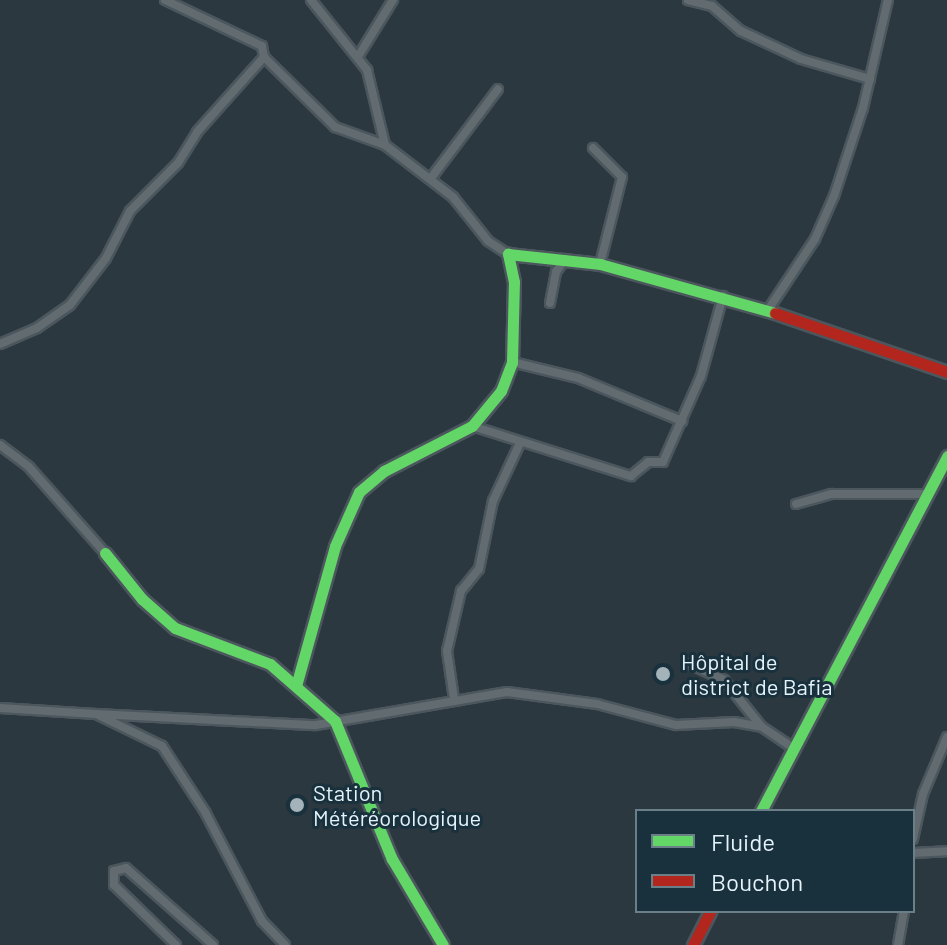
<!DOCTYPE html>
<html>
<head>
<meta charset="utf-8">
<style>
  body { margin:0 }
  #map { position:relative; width:947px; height:945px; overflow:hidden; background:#2b3840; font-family:Barlow,sans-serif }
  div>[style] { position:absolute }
  .roads { filter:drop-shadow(2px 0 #4b565d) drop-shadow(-2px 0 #4b565d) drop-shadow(0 2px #4b565d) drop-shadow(0 -2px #4b565d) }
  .street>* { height:8px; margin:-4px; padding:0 4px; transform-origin:4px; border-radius:4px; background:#616b70 }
  .fast>* { height:11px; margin:-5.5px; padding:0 5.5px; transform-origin:5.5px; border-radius:5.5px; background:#63d668 }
  .jam>* { height:11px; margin:-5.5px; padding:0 5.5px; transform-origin:5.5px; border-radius:5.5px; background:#b3261e }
  .dots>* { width:22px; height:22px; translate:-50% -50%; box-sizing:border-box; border:4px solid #19313d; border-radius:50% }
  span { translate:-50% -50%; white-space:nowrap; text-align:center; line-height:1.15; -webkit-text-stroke:6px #19313d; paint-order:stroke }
  .poi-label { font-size:22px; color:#e5f3fb }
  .left { translate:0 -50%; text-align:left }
  .legend { position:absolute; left:635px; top:809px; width:280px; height:104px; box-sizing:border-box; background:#19313d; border:2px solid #6b7f89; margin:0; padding:10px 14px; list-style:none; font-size:24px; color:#e5f3fb }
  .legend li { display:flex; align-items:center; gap:16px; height:40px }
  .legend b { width:40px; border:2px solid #6b7f89 }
</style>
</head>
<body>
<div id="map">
  <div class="roads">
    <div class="street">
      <div style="left:165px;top:0;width:107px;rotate:25.4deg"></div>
      <div style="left:262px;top:46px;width:11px;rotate:80deg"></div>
      <div style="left:311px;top:0;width:90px;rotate:51.3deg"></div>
      <div style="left:367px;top:70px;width:77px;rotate:76.5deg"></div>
      <div style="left:385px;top:145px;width:86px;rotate:37.4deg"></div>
      <div style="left:453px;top:197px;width:56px;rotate:51.5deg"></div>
      <div style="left:488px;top:241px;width:24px;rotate:33deg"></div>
      <div style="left:688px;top:0;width:25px;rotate:14deg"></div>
      <div style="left:712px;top:6px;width:38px;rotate:41deg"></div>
      <div style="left:741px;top:31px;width:66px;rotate:25deg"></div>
      <div style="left:801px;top:59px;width:72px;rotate:16.2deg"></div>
      <div style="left:359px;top:55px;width:65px;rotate:-58.3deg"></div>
      <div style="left:593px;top:148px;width:41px;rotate:45deg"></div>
      <div style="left:622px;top:177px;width:90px;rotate:104.2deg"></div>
      <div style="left:431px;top:178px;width:111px;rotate:-53deg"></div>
      <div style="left:550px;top:303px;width:32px;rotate:-79deg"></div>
      <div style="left:556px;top:272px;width:16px;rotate:-55deg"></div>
      <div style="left:768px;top:310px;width:85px;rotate:-56.5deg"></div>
      <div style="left:815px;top:239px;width:47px;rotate:-66.2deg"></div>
      <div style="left:834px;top:196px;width:93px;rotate:-71.8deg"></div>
      <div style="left:863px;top:108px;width:111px;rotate:-77deg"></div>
      <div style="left:0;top:344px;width:40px;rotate:-23.4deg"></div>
      <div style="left:37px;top:328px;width:40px;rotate:-34.9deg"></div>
      <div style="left:70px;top:305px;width:59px;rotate:-52.5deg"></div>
      <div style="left:106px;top:258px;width:53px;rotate:-62.9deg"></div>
      <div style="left:130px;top:211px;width:68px;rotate:-45deg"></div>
      <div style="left:178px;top:163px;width:36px;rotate:-58deg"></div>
      <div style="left:197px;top:132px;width:101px;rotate:-48.2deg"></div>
      <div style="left:264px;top:57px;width:100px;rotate:44.6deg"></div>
      <div style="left:335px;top:127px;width:53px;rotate:19.8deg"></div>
      <div style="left:512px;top:362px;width:68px;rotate:13.6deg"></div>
      <div style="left:578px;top:378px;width:113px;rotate:22.5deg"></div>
      <div style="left:472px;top:426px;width:167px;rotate:17.5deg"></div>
      <div style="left:631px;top:476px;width:22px;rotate:-39deg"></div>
      <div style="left:648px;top:462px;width:15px"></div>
      <div style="left:663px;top:462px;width:94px;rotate:-66.2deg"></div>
      <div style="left:701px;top:376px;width:83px;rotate:-74.6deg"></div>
      <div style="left:0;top:445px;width:36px;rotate:37deg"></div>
      <div style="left:29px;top:467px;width:115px;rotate:48.5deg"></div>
      <div style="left:796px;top:504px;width:37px;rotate:-16deg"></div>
      <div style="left:832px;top:494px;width:95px"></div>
      <div style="left:690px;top:664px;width:38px;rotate:25deg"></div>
      <div style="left:724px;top:680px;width:59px;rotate:51.2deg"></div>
      <div style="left:454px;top:699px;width:49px;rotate:-98.3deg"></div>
      <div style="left:447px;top:651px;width:62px;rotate:-76.9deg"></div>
      <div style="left:461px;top:591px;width:28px;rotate:-51deg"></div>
      <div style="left:479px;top:569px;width:69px;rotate:-78.4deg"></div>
      <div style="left:493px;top:501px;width:64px;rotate:-65deg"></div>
      <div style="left:0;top:708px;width:96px;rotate:3.6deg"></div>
      <div style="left:96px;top:714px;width:73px;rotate:25.9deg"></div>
      <div style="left:162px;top:746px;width:79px;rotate:56.9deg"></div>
      <div style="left:205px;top:812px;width:123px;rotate:62.4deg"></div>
      <div style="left:262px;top:921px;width:33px;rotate:46deg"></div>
      <div style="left:96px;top:714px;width:220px;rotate:2.9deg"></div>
      <div style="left:316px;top:725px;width:194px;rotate:-9.8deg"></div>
      <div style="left:507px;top:692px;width:91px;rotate:7.6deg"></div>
      <div style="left:597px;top:704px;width:82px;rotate:14.9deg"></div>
      <div style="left:676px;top:725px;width:58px;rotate:-3deg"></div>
      <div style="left:734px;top:722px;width:28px;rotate:10deg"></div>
      <div style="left:762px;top:727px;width:37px;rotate:34deg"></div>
      <div style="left:913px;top:839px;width:46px;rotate:-77.5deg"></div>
      <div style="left:923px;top:794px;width:62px;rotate:-67.2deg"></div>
      <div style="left:913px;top:853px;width:34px;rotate:-3deg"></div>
      <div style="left:176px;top:945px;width:86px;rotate:-135.9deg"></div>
      <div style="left:114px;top:885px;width:14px;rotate:-90deg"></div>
      <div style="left:114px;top:871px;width:12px;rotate:-14deg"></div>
      <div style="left:126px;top:868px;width:116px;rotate:41.5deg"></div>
      <div style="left:898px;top:945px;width:35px;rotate:-80deg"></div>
    </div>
    <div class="fast">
      <div style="left:105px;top:553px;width:59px;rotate:51.2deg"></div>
      <div style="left:142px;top:599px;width:44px;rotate:41.3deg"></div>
      <div style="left:175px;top:628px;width:102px;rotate:20.8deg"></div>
      <div style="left:270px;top:664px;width:86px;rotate:41.2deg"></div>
      <div style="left:335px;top:721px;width:149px;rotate:67.6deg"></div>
      <div style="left:392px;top:859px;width:100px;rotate:59.3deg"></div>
      <div style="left:296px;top:686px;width:145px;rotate:-74.4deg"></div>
      <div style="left:335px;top:546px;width:59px;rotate:-66deg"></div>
      <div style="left:359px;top:492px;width:33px;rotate:-40deg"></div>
      <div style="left:384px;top:471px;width:99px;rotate:-27.1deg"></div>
      <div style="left:472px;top:426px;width:45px;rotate:-50.4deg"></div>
      <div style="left:501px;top:391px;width:31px;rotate:-69deg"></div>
      <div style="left:512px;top:362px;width:80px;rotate:-88.6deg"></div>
      <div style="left:514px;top:282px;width:29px;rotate:-102deg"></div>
      <div style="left:508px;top:254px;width:93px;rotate:6.2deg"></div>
      <div style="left:600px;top:264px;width:182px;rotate:15.6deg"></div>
      <div style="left:761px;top:811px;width:401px;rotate:-62.3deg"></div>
    </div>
    <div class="jam">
      <div style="left:775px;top:313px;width:182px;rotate:18.9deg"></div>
      <div style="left:693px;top:945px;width:38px;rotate:-63deg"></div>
    </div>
  </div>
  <div class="dots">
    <div style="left:663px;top:674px;background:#a4b2ba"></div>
    <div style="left:297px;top:805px;background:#a4b2ba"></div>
  </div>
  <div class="poi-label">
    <span class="left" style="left:681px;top:674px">Hôpital de<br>district de Bafia</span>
    <span class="left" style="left:313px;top:805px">Station<br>Météréorologique</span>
  </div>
  <ul class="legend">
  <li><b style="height:10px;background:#63d668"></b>Fluide</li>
  <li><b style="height:10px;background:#b3261e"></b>Bouchon</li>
  </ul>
</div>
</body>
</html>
